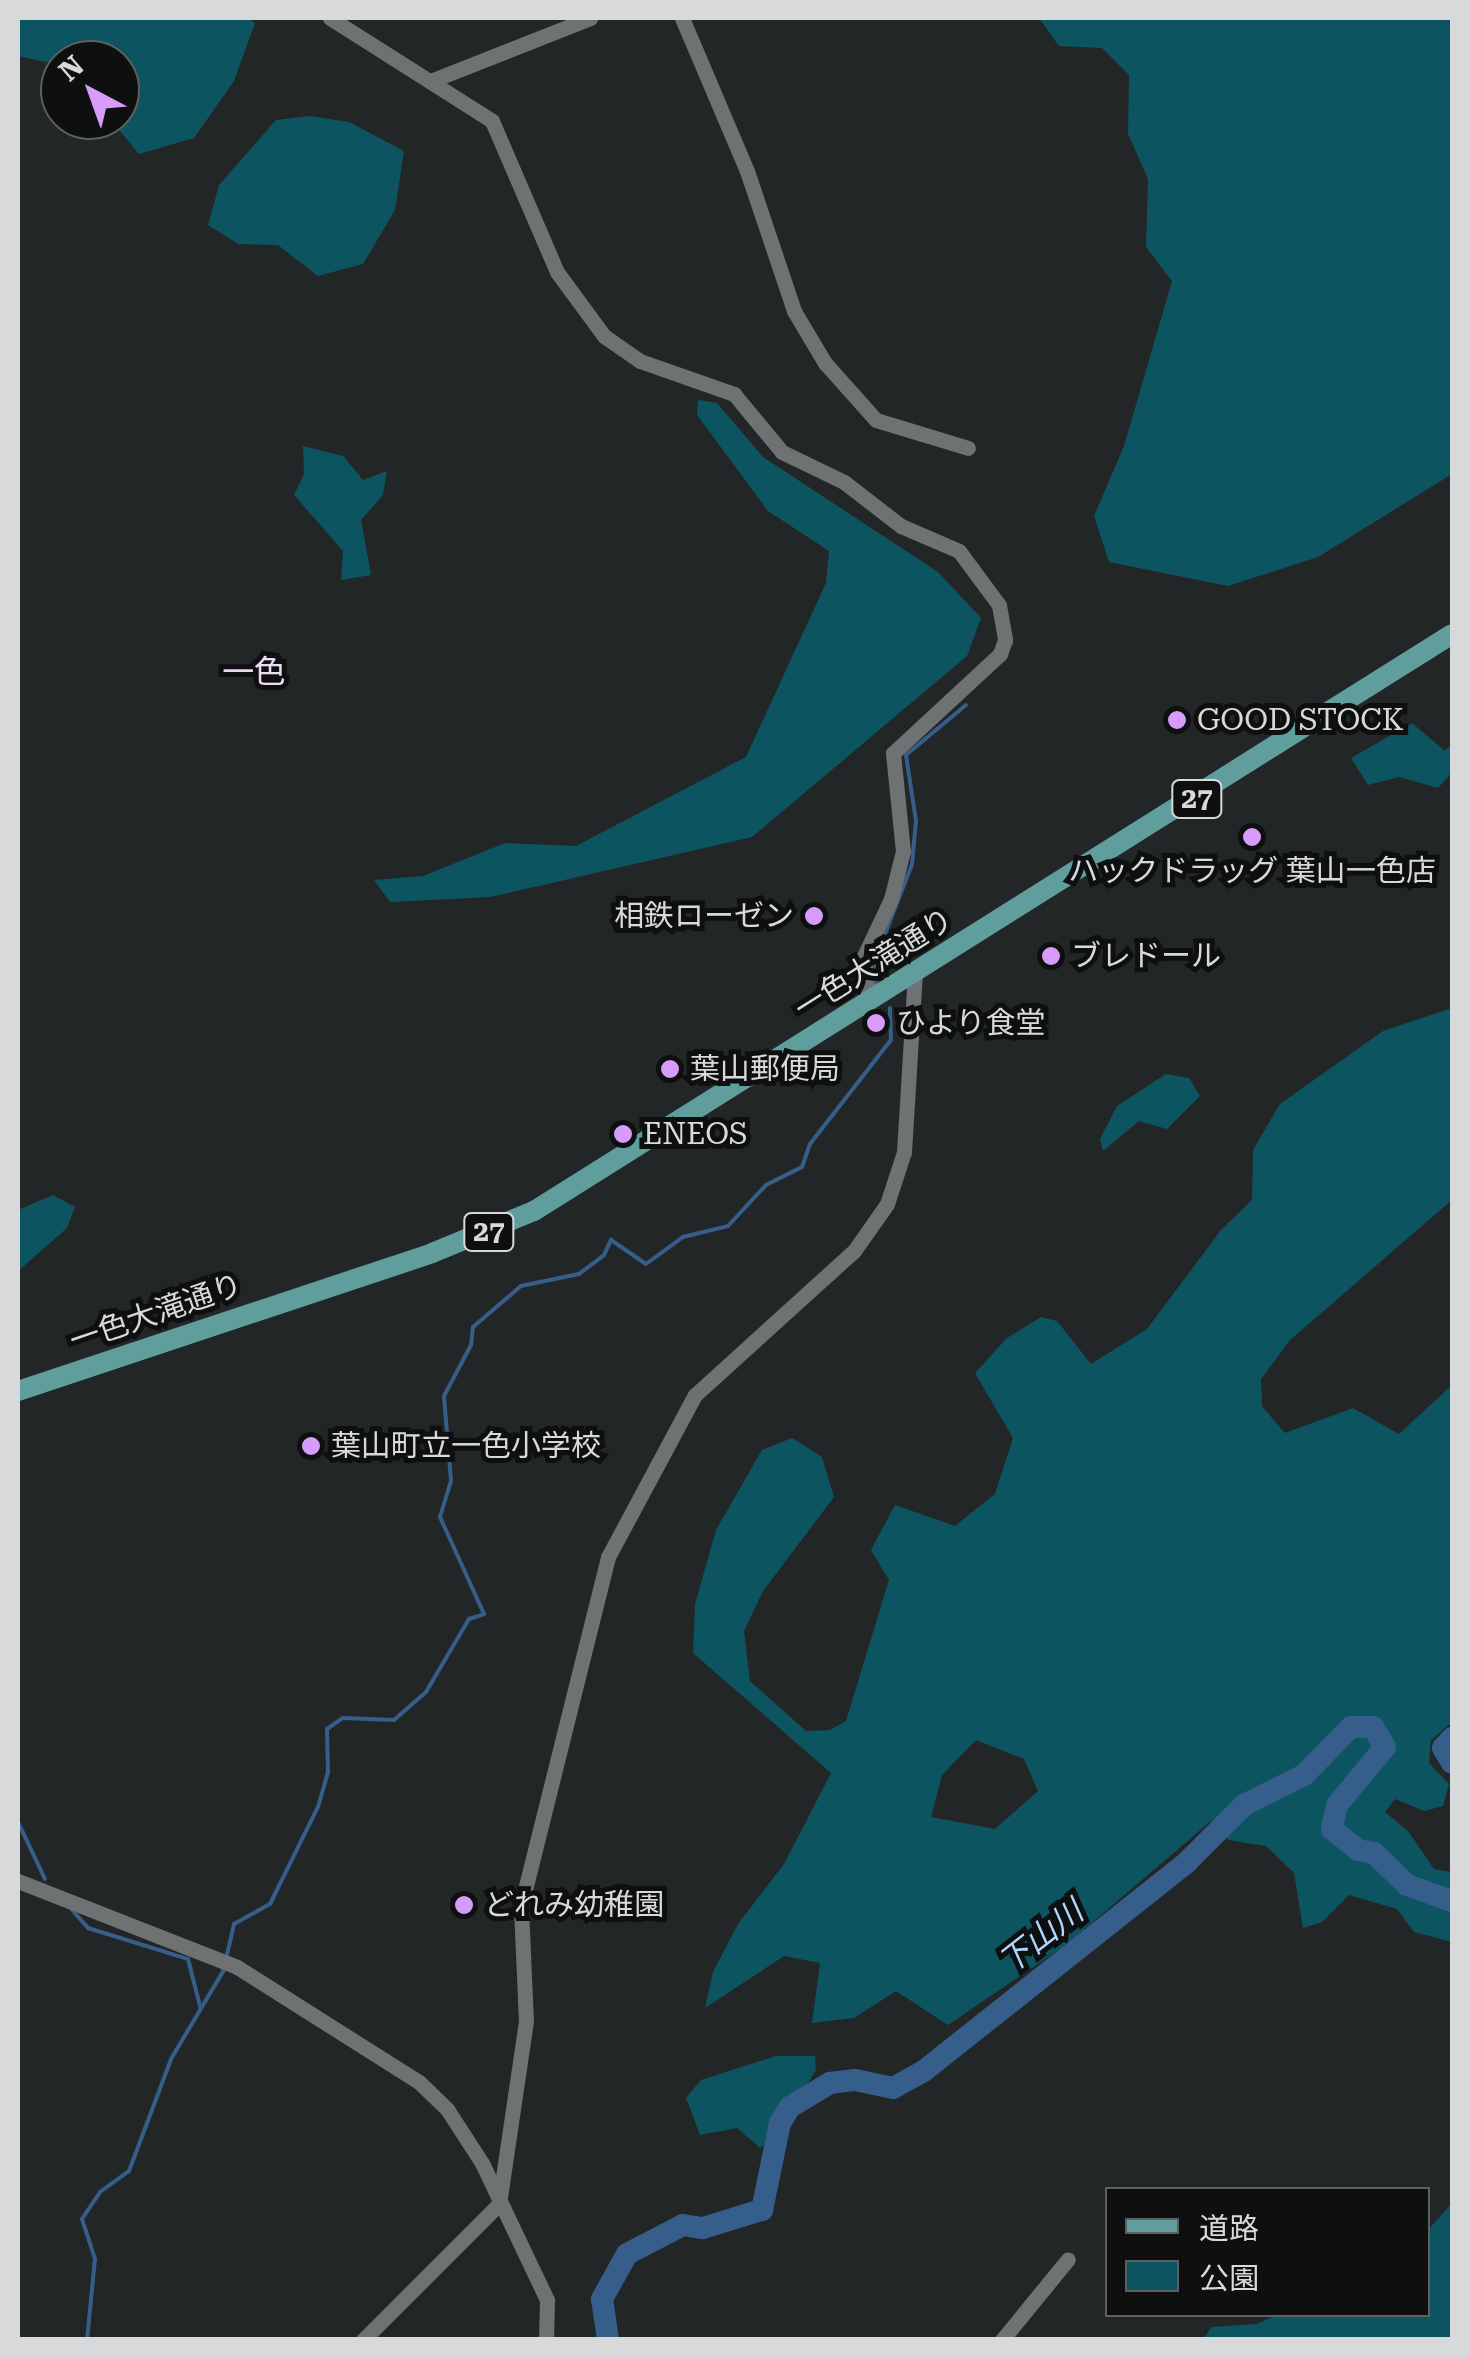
<!DOCTYPE html>
<html>
<head>
<meta charset="utf-8">
<style>
  body { margin:0 }
  #map { position:relative; width:1470px; height:2357px; overflow:hidden; background:#232627; font-family:"Roboto Serif","Noto Sans JP",serif }
  div>[style] { position:absolute }
  .green>* { inset:0; background:#0d5461 }
  .stream>* { height:4px; margin:-2px; padding:0 2px; transform-origin:2px; border-radius:2px; background:#365e8b }
  .river>* { height:22px; margin:-11px; padding:0 11px; transform-origin:11px; border-radius:11px; background:#365e8b }
  .minor>* { height:15px; margin:-7.5px; padding:0 7.5px; transform-origin:7.5px; border-radius:7.5px; background:#6e7273 }
  .major>* { height:20px; margin:-10px; padding:0 10px; transform-origin:10px; border-radius:10px; background:#609e9e }
  .dots>* { width:28px; height:28px; translate:-50% -50%; box-sizing:border-box; border:5px solid #0e0f0f; border-radius:50% }
  span { translate:-50% -50%; white-space:nowrap; text-align:center; line-height:1.15; -webkit-text-stroke:10px #0e0f0f; paint-order:stroke }
  .shield-label span { padding:2px 8px; background:#0e0f0f; border:2px solid; border-radius:8px; -webkit-text-stroke-width:0 }
  .shield-label { font-size:28px; color:#d7d9da; font-weight:700 }
  .poi-label { font-size:30px; color:#d7d9da }
  .left { translate:0 -50%; text-align:left }
  .right { translate:-100% -50%; text-align:right }
  .street-label { font-size:30px; color:#d7d9da }
  .neighbourhood-label { font-size:32px; color:#eddcf7 }
  .water-label { font-size:32px; color:#b1d5ff; font-style:italic }
  .frame { position:absolute; inset:0; border:20px solid #d7d9da; pointer-events:none }
  .legend { position:absolute; left:1105px; top:2187px; width:325px; height:130px; box-sizing:border-box; background:#0e0f0f; border:2px solid #5e6060; margin:0; padding:12px 18px; list-style:none; font-size:30px; color:#d7d9da }
  .legend li { display:flex; align-items:center; gap:20px; height:50px }
  .legend b { width:50px; border:2px solid #5e6060 }
  .north { position:absolute; left:40px; top:40px; width:100px; height:100px; box-sizing:border-box; background:#0e0f0f; border:2px solid #5e6060; border-radius:50%; rotate:319deg; font-size:28px; font-weight:700; line-height:40px; text-align:center; color:#d7d9da }
  .north::after { content:''; display:block; margin:auto; width:35px; height:45px; background:#d79bf9; clip-path:polygon(50% 0,100% 100%,50% 72%,0 100%) }
</style>
</head>
<body>
<div id="map">
  <div class="green">
    <div style="clip-path:polygon(18px 18px,248px 18px,255px 23px,234px 81px,194px 138px,139px 154px,111px 120px,120px 120px,120px 60px,60px 65px,18px 56px)"></div>
    <div style="clip-path:polygon(1039px 18px,1452px 18px,1452px 474px,1318px 557px,1228px 586px,1109px 562px,1094px 516px,1124px 446px,1172px 281px,1146px 247px,1148px 179px,1128px 134px,1129px 75px,1102px 48px,1059px 46px)"></div>
    <div style="clip-path:polygon(310px 116px,349px 122px,404px 151px,395px 210px,363px 264px,318px 276px,278px 245px,238px 244px,208px 225px,219px 185px,276px 120px)"></div>
    <div style="clip-path:polygon(698px 400px,717px 403px,763px 457px,938px 572px,981px 618px,967px 656px,752px 837px,490px 897px,390px 902px,374px 880px,423px 876px,505px 843px,576px 846px,746px 757px,826px 583px,829px 551px,768px 511px,697px 415px)"></div>
    <div style="clip-path:polygon(303px 446px,343px 456px,363px 480px,387px 471px,383px 495px,361px 520px,371px 575px,341px 580px,343px 551px,294px 495px,304px 474px)"></div>
    <div style="clip-path:polygon(1412px 723px,1445px 751px,1452px 744px,1452px 772px,1438px 788px,1399px 777px,1368px 785px,1351px 758px)"></div>
    <div style="clip-path:polygon(evenodd,1452px 1008px,1452px 1200px,1290px 1340px,1261px 1379px,1262px 1406px,1285px 1433px,1353px 1408px,1399px 1434px,1452px 1385px,1452px 1722px,1431px 1740px,1429px 1763px,1449px 1784px,1443px 1806px,1424px 1811px,1395px 1799px,1385px 1812px,1408px 1831px,1434px 1869px,1452px 1872px,1452px 1942px,1414px 1932px,1397px 1909px,1349px 1895px,1322px 1922px,1303px 1928px,1294px 1873px,1266px 1846px,1228px 1840px,1211px 1821px,1067px 1944px,948px 2025px,896px 1991px,854px 2018px,812px 2023px,820px 1963px,784px 1956px,705px 2008px,713px 1972px,738px 1924px,784px 1864px,831px 1773px,693px 1653px,695px 1604px,716px 1530px,762px 1450px,792px 1438px,822px 1457px,834px 1497px,763px 1591px,744px 1631px,750px 1681px,806px 1731px,830px 1730px,846px 1721px,889px 1580px,871px 1550px,895px 1505px,955px 1526px,995px 1494px,1013px 1438px,975px 1373px,1007px 1338px,1041px 1317px,1057px 1321px,1091px 1364px,1147px 1329px,1221px 1230px,1252px 1200px,1253px 1150px,1280px 1104px,1383px 1031px,1452px 1008px,976px 1740px,1024px 1759px,1038px 1791px,995px 1829px,931px 1817px,942px 1775px,976px 1740px)"></div>
    <div style="clip-path:polygon(1166px 1074px,1189px 1078px,1200px 1096px,1167px 1129px,1139px 1121px,1103px 1151px,1100px 1139px,1117px 1106px)"></div>
    <div style="clip-path:polygon(53px 1195px,75px 1207px,67px 1228px,18px 1271px,18px 1210px)"></div>
    <div style="clip-path:polygon(776px 2056px,815px 2056px,816px 2070px,773px 2140px,760px 2148px,737px 2128px,700px 2135px,686px 2098px,701px 2080px)"></div>
    <div style="clip-path:polygon(1452px 2203px,1452px 2339px,1204px 2339px,1211px 2327px,1257px 2324px,1276px 2315px,1428px 2314px,1428px 2230px)"></div>
  </div>
  <div class="stream">
    <div style="left:877px;top:985px;width:25px;rotate:-95deg"></div>
    <div style="left:875px;top:960px;width:103px;rotate:-68.9deg"></div>
    <div style="left:912px;top:864px;width:43px;rotate:-84.7deg"></div>
    <div style="left:916px;top:821px;width:67px;rotate:-98.6deg"></div>
    <div style="left:906px;top:755px;width:78px;rotate:-39.8deg"></div>
    <div style="left:18px;top:1822px;width:63px;rotate:64.7deg"></div>
    <div style="left:72px;top:1910px;width:24px;rotate:48deg"></div>
    <div style="left:88px;top:1928px;width:105px;rotate:17.2deg"></div>
    <div style="left:188px;top:1959px;width:49px;rotate:75.7deg"></div>
    <div style="left:226px;top:1959px;width:36px;rotate:-77deg"></div>
    <div style="left:234px;top:1924px;width:41px;rotate:-29.1deg"></div>
    <div style="left:270px;top:1904px;width:108px;rotate:-63.7deg"></div>
    <div style="left:318px;top:1807px;width:35px;rotate:-74deg"></div>
    <div style="left:328px;top:1773px;width:44px;rotate:-91.3deg"></div>
    <div style="left:327px;top:1729px;width:19px;rotate:-35deg"></div>
    <div style="left:343px;top:1718px;width:51px;rotate:2.2deg"></div>
    <div style="left:394px;top:1720px;width:43px;rotate:-41.2deg"></div>
    <div style="left:426px;top:1692px;width:85px;rotate:-59.5deg"></div>
    <div style="left:469px;top:1619px;width:16px;rotate:-18deg"></div>
    <div style="left:484px;top:1614px;width:107px;rotate:-114.4deg"></div>
    <div style="left:440px;top:1517px;width:39px;rotate:-73deg"></div>
    <div style="left:451px;top:1480px;width:84px;rotate:-94.8deg"></div>
    <div style="left:444px;top:1396px;width:58px;rotate:-62.1deg"></div>
    <div style="left:471px;top:1345px;width:18px;rotate:-84deg"></div>
    <div style="left:473px;top:1327px;width:63px;rotate:-40.5deg"></div>
    <div style="left:521px;top:1286px;width:59px;rotate:-11.7deg"></div>
    <div style="left:579px;top:1274px;width:31px;rotate:-37deg"></div>
    <div style="left:604px;top:1255px;width:17px;rotate:-65deg"></div>
    <div style="left:611px;top:1240px;width:42px;rotate:34.4deg"></div>
    <div style="left:646px;top:1264px;width:46px;rotate:-36.1deg"></div>
    <div style="left:683px;top:1237px;width:46px;rotate:-13.7deg"></div>
    <div style="left:728px;top:1226px;width:56px;rotate:-47.2deg"></div>
    <div style="left:766px;top:1185px;width:40px;rotate:-26.6deg"></div>
    <div style="left:802px;top:1167px;width:24px;rotate:-71deg"></div>
    <div style="left:810px;top:1144px;width:132px;rotate:-52.1deg"></div>
    <div style="left:891px;top:1040px;width:32px;rotate:-92deg"></div>
    <div style="left:87px;top:2340px;width:81px;rotate:-84.4deg"></div>
    <div style="left:95px;top:2259px;width:42px;rotate:-108deg"></div>
    <div style="left:82px;top:2219px;width:32px;rotate:-56deg"></div>
    <div style="left:100px;top:2192px;width:36px;rotate:-36deg"></div>
    <div style="left:129px;top:2171px;width:120px;rotate:-69.4deg"></div>
    <div style="left:171px;top:2059px;width:106px;rotate:-59.3deg"></div>
  </div>
  <div class="river">
    <div style="left:1452px;top:1738px;width:13px;rotate:132deg"></div>
    <div style="left:1443px;top:1748px;width:17px;rotate:59deg"></div>
    <div style="left:608px;top:2340px;width:41px;rotate:-98.3deg"></div>
    <div style="left:602px;top:2299px;width:51px;rotate:-60.9deg"></div>
    <div style="left:627px;top:2254px;width:63px;rotate:-27.4deg"></div>
    <div style="left:683px;top:2225px;width:20px;rotate:9deg"></div>
    <div style="left:703px;top:2228px;width:62px;rotate:-17deg"></div>
    <div style="left:762px;top:2210px;width:89px;rotate:-78.3deg"></div>
    <div style="left:780px;top:2123px;width:19px;rotate:-58deg"></div>
    <div style="left:790px;top:2107px;width:47px;rotate:-31deg"></div>
    <div style="left:830px;top:2083px;width:25px;rotate:-7deg"></div>
    <div style="left:855px;top:2080px;width:39px;rotate:12deg"></div>
    <div style="left:893px;top:2088px;width:37px;rotate:-29deg"></div>
    <div style="left:925px;top:2070px;width:335px;rotate:-38.4deg"></div>
    <div style="left:1187px;top:1862px;width:81px;rotate:-45deg"></div>
    <div style="left:1244px;top:1805px;width:67px;rotate:-26.6deg"></div>
    <div style="left:1304px;top:1775px;width:67px;rotate:-45.6deg"></div>
    <div style="left:1351px;top:1727px;width:22px"></div>
    <div style="left:1373px;top:1727px;width:23px;rotate:59deg"></div>
    <div style="left:1385px;top:1747px;width:75px;rotate:129.6deg"></div>
    <div style="left:1337px;top:1805px;width:25px;rotate:102deg"></div>
    <div style="left:1332px;top:1829px;width:33px;rotate:39deg"></div>
    <div style="left:1358px;top:1850px;width:16px;rotate:11deg"></div>
    <div style="left:1374px;top:1853px;width:46px;rotate:44.1deg"></div>
    <div style="left:1407px;top:1885px;width:48px;rotate:19.6deg"></div>
  </div>
  <div class="minor">
    <div style="left:330px;top:18px;width:192px;rotate:32.4deg"></div>
    <div style="left:492px;top:121px;width:164px;rotate:66.7deg"></div>
    <div style="left:557px;top:272px;width:79px;rotate:53.7deg"></div>
    <div style="left:604px;top:336px;width:44px;rotate:34.8deg"></div>
    <div style="left:640px;top:361px;width:100px;rotate:19.3deg"></div>
    <div style="left:734px;top:394px;width:75px;rotate:50.4deg"></div>
    <div style="left:782px;top:452px;width:69px;rotate:25.8deg"></div>
    <div style="left:844px;top:482px;width:72px;rotate:37.7deg"></div>
    <div style="left:901px;top:526px;width:63px;rotate:23.3deg"></div>
    <div style="left:959px;top:551px;width:67px;rotate:53.5deg"></div>
    <div style="left:999px;top:605px;width:36px;rotate:80deg"></div>
    <div style="left:1005px;top:640px;width:15px;rotate:110deg"></div>
    <div style="left:1000px;top:654px;width:146px;rotate:137.2deg"></div>
    <div style="left:893px;top:753px;width:99px;rotate:84.2deg"></div>
    <div style="left:903px;top:851px;width:49px;rotate:104deg"></div>
    <div style="left:891px;top:899px;width:63px;rotate:115.3deg"></div>
    <div style="left:864px;top:956px;width:47px;rotate:83.9deg"></div>
    <div style="left:682px;top:18px;width:166px;rotate:67deg"></div>
    <div style="left:747px;top:171px;width:148px;rotate:71.4deg"></div>
    <div style="left:794px;top:311px;width:61px;rotate:59.2deg"></div>
    <div style="left:825px;top:363px;width:76px;rotate:48.2deg"></div>
    <div style="left:876px;top:420px;width:96px;rotate:16.9deg"></div>
    <div style="left:433px;top:80px;width:169px;rotate:-21.5deg"></div>
    <div style="left:18px;top:1881px;width:235px;rotate:21.4deg"></div>
    <div style="left:237px;top:1967px;width:215px;rotate:32.3deg"></div>
    <div style="left:419px;top:2082px;width:39px;rotate:44deg"></div>
    <div style="left:447px;top:2109px;width:64px;rotate:57.1deg"></div>
    <div style="left:482px;top:2163px;width:152px;rotate:64.6deg"></div>
    <div style="left:547px;top:2300px;width:40px;rotate:91.4deg"></div>
    <div style="left:363px;top:2340px;width:192px;rotate:-45deg"></div>
    <div style="left:499px;top:2204px;width:184px;rotate:-81.6deg"></div>
    <div style="left:526px;top:2022px;width:116px;rotate:-92.5deg"></div>
    <div style="left:521px;top:1906px;width:360px;rotate:-76deg"></div>
    <div style="left:608px;top:1557px;width:184px;rotate:-61.8deg"></div>
    <div style="left:695px;top:1395px;width:215px;rotate:-42.2deg"></div>
    <div style="left:854px;top:1251px;width:57px;rotate:-54.9deg"></div>
    <div style="left:887px;top:1204px;width:55px;rotate:-71.9deg"></div>
    <div style="left:904px;top:1152px;width:178px;rotate:-86.5deg"></div>
    <div style="left:1002px;top:2340px;width:104px;rotate:-50.8deg"></div>
  </div>
  <div class="major">
    <div style="left:18px;top:1391px;width:436px;rotate:-18.4deg"></div>
    <div style="left:432px;top:1253px;width:110px;rotate:-22.4deg"></div>
    <div style="left:534px;top:1211px;width:1084px;rotate:-32.15deg"></div>
  </div>
  <div class="dots">
    <div style="left:1177px;top:720px;background:#d79bf9"></div>
    <div style="left:1252px;top:837px;background:#d79bf9"></div>
    <div style="left:814px;top:916px;background:#d79bf9"></div>
    <div style="left:1051px;top:956px;background:#d79bf9"></div>
    <div style="left:876px;top:1023px;background:#d79bf9"></div>
    <div style="left:670px;top:1069px;background:#d79bf9"></div>
    <div style="left:623px;top:1134px;background:#d79bf9"></div>
    <div style="left:311px;top:1446px;background:#d79bf9"></div>
    <div style="left:464px;top:1905px;background:#d79bf9"></div>
  </div>
  <div class="shield-label">
    <span style="left:1197px;top:799px">27</span>
    <span style="left:489px;top:1232px">27</span>
  </div>
  <div class="poi-label">
    <span class="left" style="left:1197px;top:720px">GOOD STOCK</span>
    <span style="left:1252px;top:871px">ハックドラッグ 葉山一色店</span>
    <span class="right" style="left:794px;top:916px">相鉄ローゼン</span>
    <span class="left" style="left:1071px;top:956px">ブレドール</span>
    <span class="left" style="left:896px;top:1023px">ひより食堂</span>
    <span class="left" style="left:690px;top:1069px">葉山郵便局</span>
    <span class="left" style="left:643px;top:1134px">ENEOS</span>
    <span class="left" style="left:331px;top:1446px">葉山町立一色小学校</span>
    <span class="left" style="left:484px;top:1905px">どれみ幼稚園</span>
  </div>
  <div class="street-label">
    <span style="left:874px;top:964px;rotate:-32deg">一色大滝通り</span>
    <span style="left:156px;top:1313px;rotate:-19deg">一色大滝通り</span>
  </div>
  <div class="neighbourhood-label">
    <span style="left:254px;top:672px">一色</span>
  </div>
  <div class="water-label">
    <span style="left:1041px;top:1937px;rotate:-38deg">下山川</span>
  </div>
  <div class="frame"></div>
  <ul class="legend">
  <li><b style="height:12px;background:#609e9e"></b>道路</li>
  <li><b style="height:28px;background:#0d5461"></b>公園</li>
  </ul>
  <div class="north">N</div>
</div>
</body>
</html>
